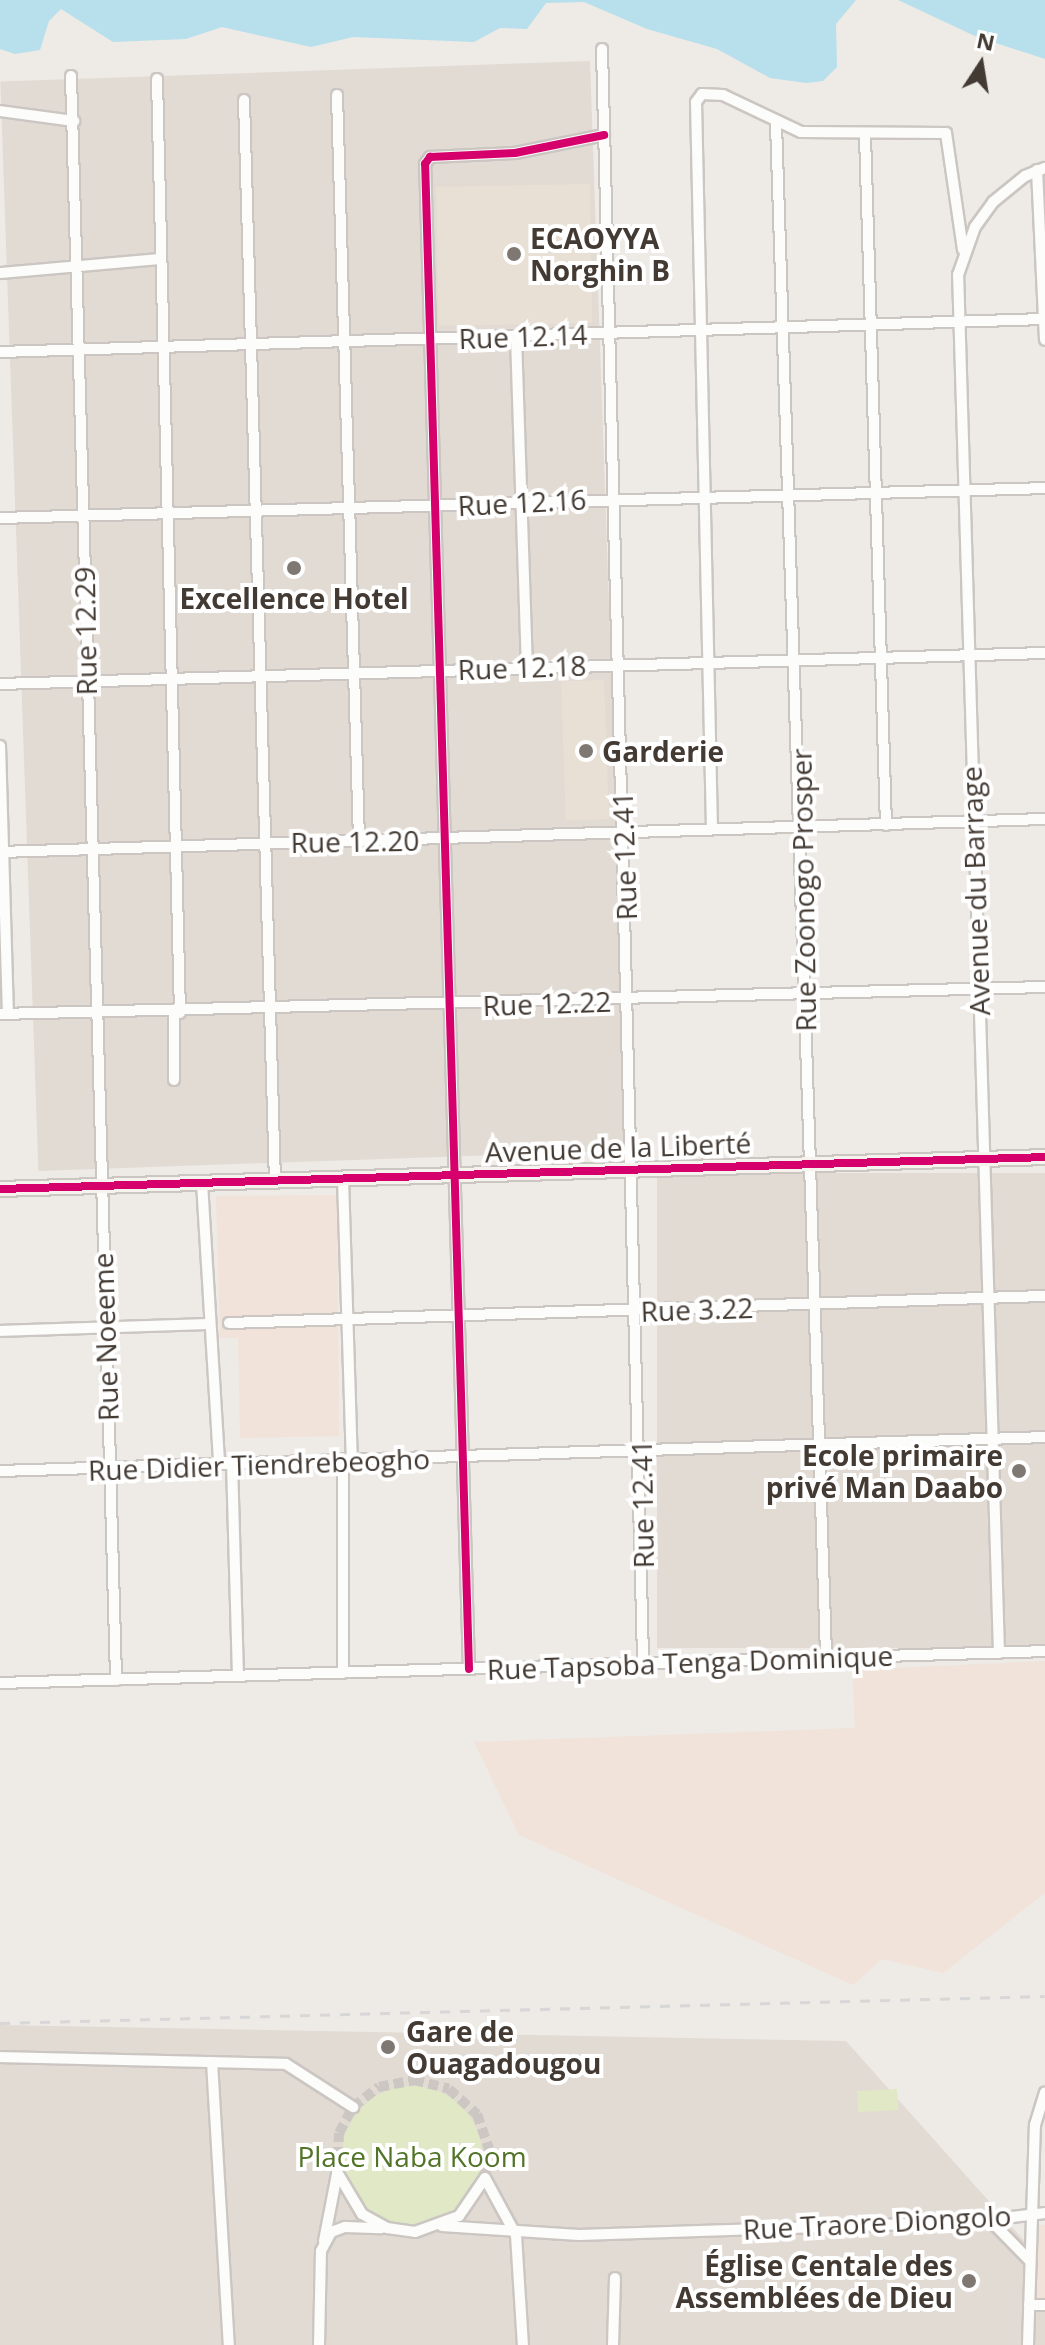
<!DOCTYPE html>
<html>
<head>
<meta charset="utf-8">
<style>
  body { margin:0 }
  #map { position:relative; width:1045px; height:2345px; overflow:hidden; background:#eeeae6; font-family:"Open Sans",sans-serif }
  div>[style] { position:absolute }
  .residential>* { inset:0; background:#e2dbd3; transform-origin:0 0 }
  .commercial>* { inset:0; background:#f1e3d9 }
  .education>* { inset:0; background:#e9e0d5; transform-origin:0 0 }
  .green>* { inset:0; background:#e0e8c6; transform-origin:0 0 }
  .round { border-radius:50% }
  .water>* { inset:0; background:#b7e0ec }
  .minor-tunnel>* { height:10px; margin-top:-5px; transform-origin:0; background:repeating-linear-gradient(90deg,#ccc7c2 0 10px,transparent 0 15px) }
  .roads { filter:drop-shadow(2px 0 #cbc6c2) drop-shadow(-2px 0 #cbc6c2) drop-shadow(0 2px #cbc6c2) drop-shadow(0 -2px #cbc6c2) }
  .minor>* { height:10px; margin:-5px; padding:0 5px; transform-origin:5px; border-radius:5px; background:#fcfcfb }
  .secondary>* { height:14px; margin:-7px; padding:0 7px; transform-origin:7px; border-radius:7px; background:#f6f2ed }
  .rail>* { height:3px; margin-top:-1.5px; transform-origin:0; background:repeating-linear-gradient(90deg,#d8d7d7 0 10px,transparent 0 20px) }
  .cycleway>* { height:8px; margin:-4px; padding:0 4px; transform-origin:4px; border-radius:4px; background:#d6006c }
  .dots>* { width:22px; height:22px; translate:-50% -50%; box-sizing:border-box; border:4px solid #fff; border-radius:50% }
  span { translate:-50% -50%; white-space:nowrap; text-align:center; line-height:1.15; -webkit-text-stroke:8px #fff; paint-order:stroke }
  .poi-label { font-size:28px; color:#433a33; font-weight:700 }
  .left { translate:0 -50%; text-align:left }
  .right { translate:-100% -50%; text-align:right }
  .street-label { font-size:28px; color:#433a33 }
  .park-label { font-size:28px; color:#517428 }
  .north { position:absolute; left:941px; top:24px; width:80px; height:80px; -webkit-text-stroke:6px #fff; paint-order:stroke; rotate:12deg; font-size:22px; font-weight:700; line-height:32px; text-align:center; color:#433a33 }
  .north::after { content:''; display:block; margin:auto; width:28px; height:36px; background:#433a33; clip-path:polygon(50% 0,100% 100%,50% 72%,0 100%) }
</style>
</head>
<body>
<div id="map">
  <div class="residential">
    <div style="left:590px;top:61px;width:1090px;height:590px;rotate:88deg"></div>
    <div style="left:1045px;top:1173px;width:475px;height:388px;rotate:90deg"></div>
    <div style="clip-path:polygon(0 2025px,846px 2041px,1045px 2264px,1045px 2345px,0 2345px)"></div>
  </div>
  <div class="commercial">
    <div style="clip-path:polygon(337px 1195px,339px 1436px,240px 1438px,238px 1338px,220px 1338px,216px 1196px)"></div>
    <div style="clip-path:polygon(1045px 1661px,1045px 1893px,943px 1973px,882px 1959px,853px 1985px,519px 1835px,474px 1742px,855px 1728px,852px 1670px)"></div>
    <div style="clip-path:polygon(1039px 2225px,1045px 2225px,1045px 2300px,1036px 2300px)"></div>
  </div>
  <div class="education">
    <div style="left:590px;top:184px;width:139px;height:154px;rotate:89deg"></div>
    <div style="left:604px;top:680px;width:139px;height:43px;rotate:88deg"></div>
  </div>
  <div class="green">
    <div class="round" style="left:342px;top:2086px;width:140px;height:140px"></div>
    <div style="left:897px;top:2089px;width:21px;height:40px;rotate:87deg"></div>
  </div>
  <div class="water">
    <div style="clip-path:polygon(0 0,856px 0,836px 24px,837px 67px,823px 81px,806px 83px,770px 78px,717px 49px,647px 29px,584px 2px,546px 3px,527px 29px,500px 28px,474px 42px,353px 37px,311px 47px,222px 27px,186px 39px,113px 42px,61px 9px,49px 21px,40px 50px,15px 54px,0 49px)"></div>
    <div style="clip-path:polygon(898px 0,1045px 0,1045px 59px,977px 37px)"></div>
  </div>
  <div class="minor-tunnel">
    <div style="left:337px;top:2172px;width:39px;rotate:-87deg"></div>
    <div style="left:339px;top:2133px;width:30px;rotate:-62deg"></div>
    <div style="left:353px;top:2107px;width:33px;rotate:-38deg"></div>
    <div style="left:379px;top:2087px;width:36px;rotate:-11deg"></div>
    <div style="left:414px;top:2080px;width:36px;rotate:14deg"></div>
    <div style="left:449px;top:2089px;width:38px;rotate:42deg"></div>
    <div style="left:477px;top:2114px;width:37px;rotate:71deg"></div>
    <div style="left:489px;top:2149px;width:29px;rotate:98deg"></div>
  </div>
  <div class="roads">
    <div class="minor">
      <div style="left:602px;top:49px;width:1614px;rotate:88.54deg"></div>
      <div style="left:71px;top:76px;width:1605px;rotate:88.39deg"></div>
      <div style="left:157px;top:79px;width:934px;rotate:88.59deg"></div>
      <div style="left:337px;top:95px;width:746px;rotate:88.31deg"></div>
      <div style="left:244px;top:100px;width:1080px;rotate:88.36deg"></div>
      <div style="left:0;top:111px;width:75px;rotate:7.7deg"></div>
      <div style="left:776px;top:123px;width:1535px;rotate:88.13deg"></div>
      <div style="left:865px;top:135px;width:690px;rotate:88.26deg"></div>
      <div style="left:1037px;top:170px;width:170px;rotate:87.3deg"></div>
      <div style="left:0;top:273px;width:161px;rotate:-5deg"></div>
      <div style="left:516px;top:337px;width:331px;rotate:88.1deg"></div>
      <div style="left:0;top:352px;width:1046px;rotate:-1.81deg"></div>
      <div style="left:0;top:518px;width:1045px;rotate:-1.64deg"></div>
      <div style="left:0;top:684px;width:1045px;rotate:-1.7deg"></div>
      <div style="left:0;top:746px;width:268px;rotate:88.3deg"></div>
      <div style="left:712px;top:829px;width:727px;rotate:-91.26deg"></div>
      <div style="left:696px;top:102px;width:10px;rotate:-53deg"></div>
      <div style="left:702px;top:94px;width:21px;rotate:3deg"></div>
      <div style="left:723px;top:95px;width:86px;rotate:25.4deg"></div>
      <div style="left:801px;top:132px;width:145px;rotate:0.4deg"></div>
      <div style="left:946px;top:133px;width:118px;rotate:81.7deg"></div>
      <div style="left:0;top:852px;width:1046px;rotate:-1.81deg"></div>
      <div style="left:0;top:1014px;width:1045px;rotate:-1.48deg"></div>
      <div style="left:174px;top:1080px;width:67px;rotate:-90deg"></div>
      <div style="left:343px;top:1179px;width:280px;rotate:88.2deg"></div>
      <div style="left:202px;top:1183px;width:281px;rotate:86.5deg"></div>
      <div style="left:229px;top:1323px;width:816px;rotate:-1.9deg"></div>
      <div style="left:0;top:1331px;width:210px;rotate:-1.9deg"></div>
      <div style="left:343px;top:1459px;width:214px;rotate:90deg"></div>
      <div style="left:232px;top:1462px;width:214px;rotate:88.4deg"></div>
      <div style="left:0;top:1471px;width:1046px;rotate:-1.86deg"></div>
      <div style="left:999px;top:1653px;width:1379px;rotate:-91.7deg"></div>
      <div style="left:958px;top:275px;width:51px;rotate:-70.5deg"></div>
      <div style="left:975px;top:227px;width:31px;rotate:-54deg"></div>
      <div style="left:993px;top:202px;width:41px;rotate:-39.1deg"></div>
      <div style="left:1025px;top:176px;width:22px;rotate:-22deg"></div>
      <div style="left:469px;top:1669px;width:1506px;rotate:-91.67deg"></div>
      <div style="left:425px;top:164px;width:9px;rotate:-54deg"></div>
      <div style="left:430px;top:157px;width:85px;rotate:-2.7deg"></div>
      <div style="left:515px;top:153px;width:91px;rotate:-11.4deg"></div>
      <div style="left:0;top:1683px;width:1045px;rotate:-1.75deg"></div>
      <div style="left:0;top:2057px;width:286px;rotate:1.4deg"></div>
      <div style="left:286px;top:2064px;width:80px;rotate:32.7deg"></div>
      <div style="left:212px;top:2062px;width:284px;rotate:86.6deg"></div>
      <div style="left:337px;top:2172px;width:49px;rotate:59.2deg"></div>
      <div style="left:362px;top:2214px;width:29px;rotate:29deg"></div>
      <div style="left:387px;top:2228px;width:28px;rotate:8deg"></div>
      <div style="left:415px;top:2232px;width:47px;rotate:-20deg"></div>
      <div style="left:459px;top:2216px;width:46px;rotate:-55.6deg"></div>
      <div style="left:485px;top:2178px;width:65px;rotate:61.5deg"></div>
      <div style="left:516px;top:2235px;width:110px;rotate:86.4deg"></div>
      <div style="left:990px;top:2220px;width:57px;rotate:45.7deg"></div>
      <div style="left:442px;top:2226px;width:137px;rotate:3.8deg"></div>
      <div style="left:579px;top:2235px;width:391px;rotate:-1.9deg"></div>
      <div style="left:970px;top:2222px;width:76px;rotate:-6.8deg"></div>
      <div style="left:324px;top:2241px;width:68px;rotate:-79deg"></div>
      <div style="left:1029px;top:2305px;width:16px"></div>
      <div style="left:319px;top:2345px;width:94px;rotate:-88.8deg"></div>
      <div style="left:321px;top:2251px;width:21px;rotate:-62deg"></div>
      <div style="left:331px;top:2232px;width:15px;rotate:-20deg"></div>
      <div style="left:345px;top:2227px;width:36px;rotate:2deg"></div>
      <div style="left:613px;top:2345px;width:67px;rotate:-88.3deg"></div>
      <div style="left:1028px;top:2345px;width:220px;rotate:-88.2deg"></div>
      <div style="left:1035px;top:2125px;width:34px;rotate:-73deg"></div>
    </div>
    <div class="secondary">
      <div style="left:0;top:1189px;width:1045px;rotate:-1.75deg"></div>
    </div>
  </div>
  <div class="rail">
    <div style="left:0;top:2023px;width:1045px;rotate:-1.48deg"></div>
  </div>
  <div class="cycleway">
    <div style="left:0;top:1189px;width:1045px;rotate:-1.75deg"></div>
    <div style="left:469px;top:1669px;width:1506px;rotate:-91.67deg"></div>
    <div style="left:425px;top:164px;width:9px;rotate:-54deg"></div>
    <div style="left:430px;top:157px;width:85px;rotate:-2.7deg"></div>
    <div style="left:515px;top:153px;width:91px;rotate:-11.4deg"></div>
  </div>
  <div class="dots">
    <div style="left:514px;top:254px;background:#7f7872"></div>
    <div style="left:294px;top:568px;background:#7f7872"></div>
    <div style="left:586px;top:751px;background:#7f7872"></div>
    <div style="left:1019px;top:1471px;background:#7f7872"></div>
    <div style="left:388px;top:2047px;background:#7f7872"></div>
    <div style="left:969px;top:2281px;background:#7f7872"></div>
  </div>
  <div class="poi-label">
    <span class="left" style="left:530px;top:254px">ECAOYYA<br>Norghin B</span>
    <span style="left:294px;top:598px">Excellence Hotel</span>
    <span class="left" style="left:602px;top:751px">Garderie</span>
    <span class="right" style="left:1003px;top:1471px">Ecole primaire<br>privé Man Daabo</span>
    <span class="left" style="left:406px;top:2047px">Gare de<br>Ouagadougou</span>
    <span class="right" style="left:953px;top:2281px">Église Centale des<br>Assemblées de Dieu</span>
  </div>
  <div class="street-label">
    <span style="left:523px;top:336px;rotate:-2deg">Rue 12.14</span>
    <span style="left:522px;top:502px;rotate:-3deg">Rue 12.16</span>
    <span style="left:85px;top:631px;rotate:-91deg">Rue 12.29</span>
    <span style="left:522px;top:667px;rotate:-2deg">Rue 12.18</span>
    <span style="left:355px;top:841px;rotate:-1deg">Rue 12.20</span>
    <span style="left:624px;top:856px;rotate:-92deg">Rue 12.41</span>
    <span style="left:803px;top:890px;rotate:-91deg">Rue Zoonogo Prosper</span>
    <span style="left:975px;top:891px;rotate:-92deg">Avenue du Barrage</span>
    <span style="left:547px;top:1003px;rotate:-2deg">Rue 12.22</span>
    <span style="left:618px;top:1147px;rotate:-2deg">Avenue de la Liberté</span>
    <span style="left:697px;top:1309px;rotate:-2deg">Rue 3.22</span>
    <span style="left:105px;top:1337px;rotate:-92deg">Rue Noeeme</span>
    <span style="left:259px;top:1464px;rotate:-2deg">Rue Didier Tiendrebeogho</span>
    <span style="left:642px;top:1504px;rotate:-91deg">Rue 12.41</span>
    <span style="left:690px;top:1662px;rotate:-2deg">Rue Tapsoba Tenga Dominique</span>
    <span style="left:877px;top:2222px;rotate:-3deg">Rue Traore Diongolo</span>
  </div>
  <div class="park-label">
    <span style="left:412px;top:2156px">Place Naba Koom</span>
  </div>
  <div class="north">N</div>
</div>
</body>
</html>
